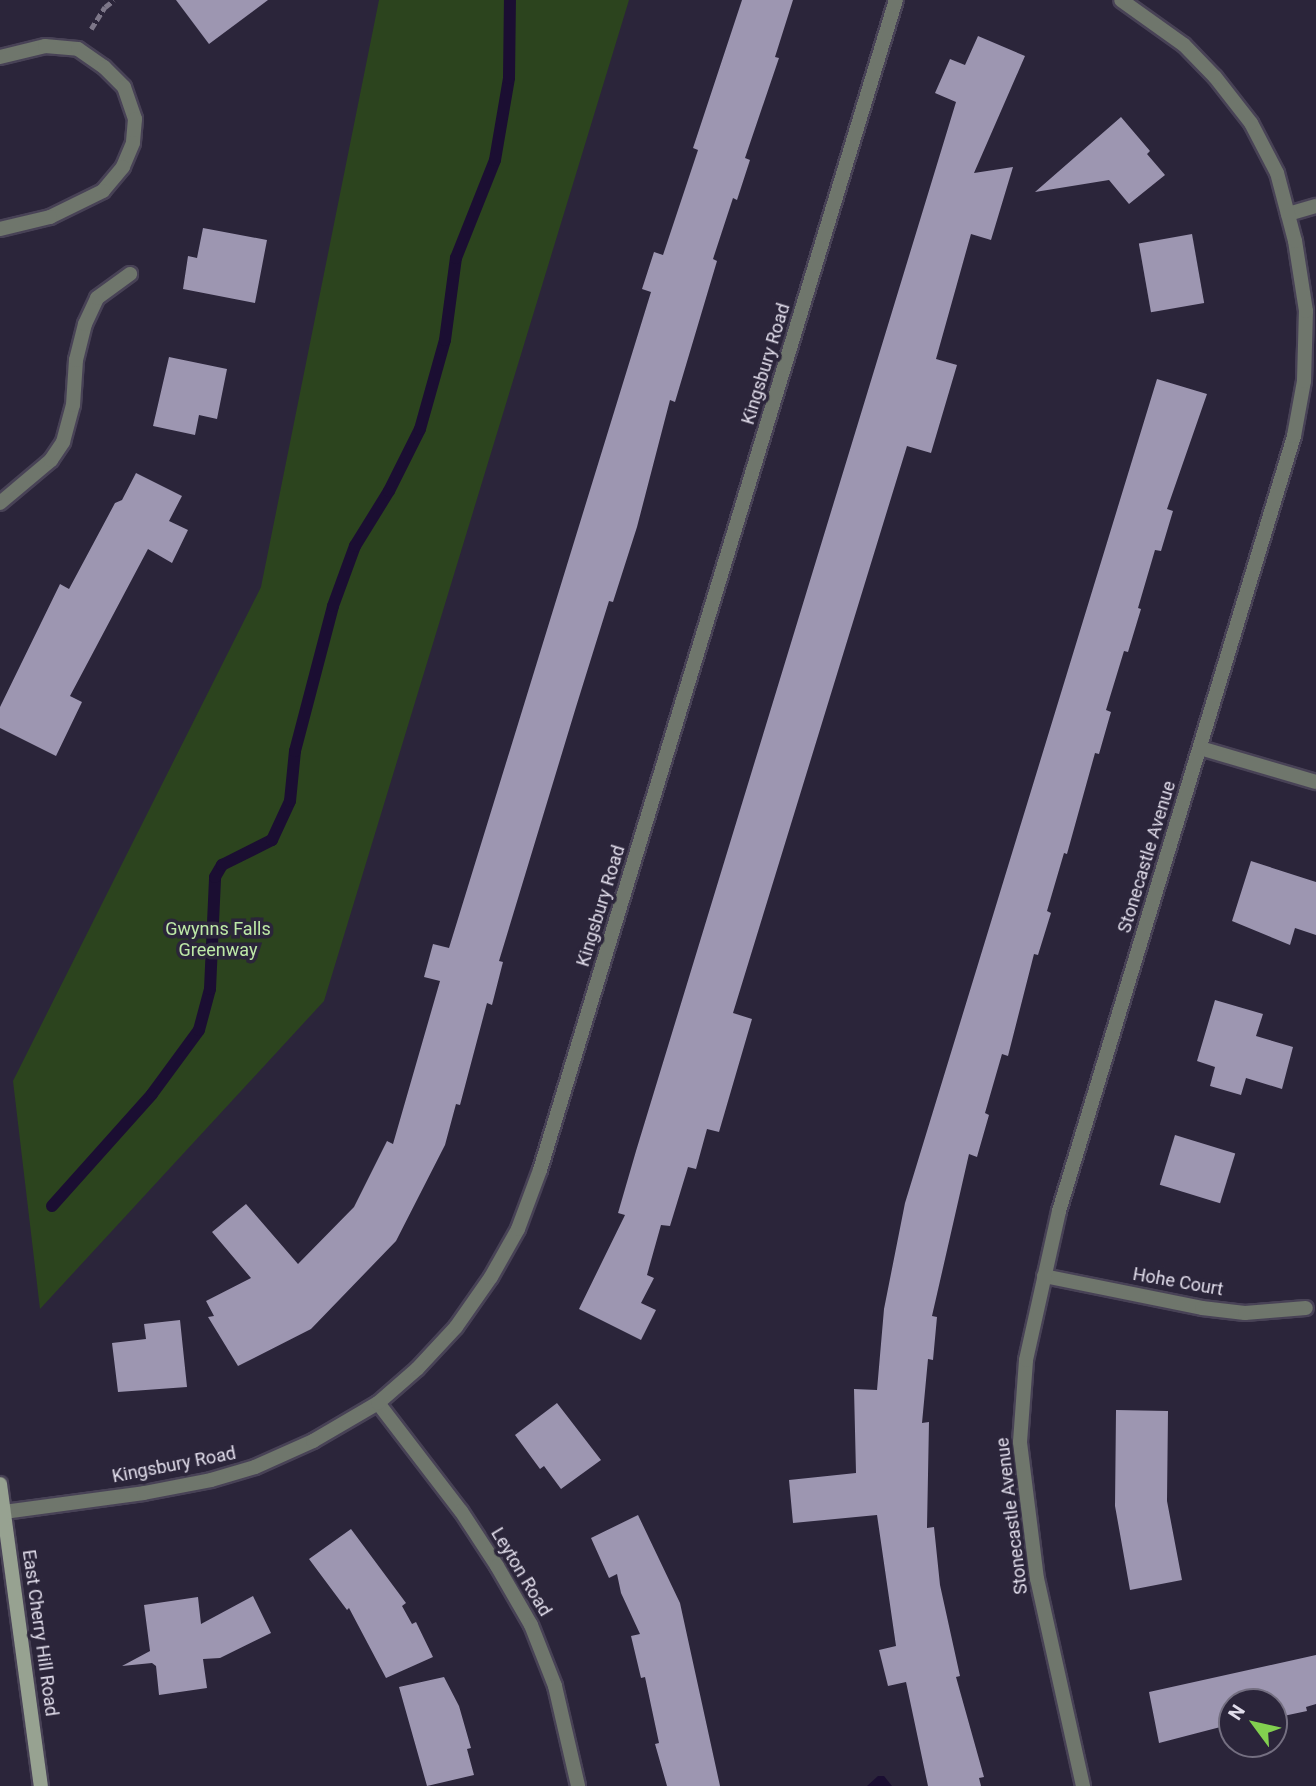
<!DOCTYPE html>
<html>
<head>
<meta charset="utf-8">
<style>
  body { margin:0 }
  #map { position:relative; width:1316px; height:1786px; overflow:hidden; background:#2b253a; font-family:Roboto,sans-serif }
  div>[style] { position:absolute }
  .green>* { inset:0; background:#2c441e }
  .water>* { inset:0; background:#1b0e32 }
  .stream>* { height:12px; margin:-6px; padding:0 6px; transform-origin:6px; border-radius:6px; background:#1b0e32 }
  .building>* { inset:0; background:#9d96b1; transform-origin:0 0 }
  .path>* { height:4.5px; margin-top:-2.25px; transform-origin:0; background:repeating-linear-gradient(90deg,#7c7688 0 7px,transparent 0 10.5px) }
  .roads { filter:drop-shadow(2px 0 #484256) drop-shadow(-2px 0 #484256) drop-shadow(0 2px #484256) drop-shadow(0 -2px #484256) }
  .service>* { height:14px; margin:-7px; padding:0 7px; transform-origin:7px; border-radius:7px; background:#6f766c }
  .minor>* { height:14px; margin:-7px; padding:0 7px; transform-origin:7px; border-radius:7px; background:#6f766c }
  .secondary>* { height:14px; margin:-7px; padding:0 7px; transform-origin:7px; border-radius:7px; background:#97a291 }
  span { translate:-50% -50%; white-space:nowrap; text-align:center; line-height:1.15; -webkit-text-stroke:7px #2b253a; paint-order:stroke }
  .street-label { font-size:18px; color:#e1ddeb }
  .park-label { font-size:18px; color:#bde8a7 }
  .north { position:absolute; left:1218px; top:1688px; width:70px; height:70px; box-sizing:border-box; background:#2b253a; border:2px solid #746f81; border-radius:50%; rotate:303deg; font-size:19px; font-weight:700; line-height:28px; text-align:center; color:#e1ddeb }
  .north::after { content:''; display:block; margin:auto; width:24px; height:32px; background:#82d04f; clip-path:polygon(50% 0,100% 100%,50% 72%,0 100%) }
</style>
</head>
<body>
<div id="map">
  <div class="green">
    <div style="clip-path:polygon(379px 0,629px 0,324px 1001px,40px 1309px,13px 1081px,261px 587px)"></div>
  </div>
  <div class="water">
    <div style="clip-path:polygon(878px 1776px,884px 1776px,892px 1786px,867px 1786px)"></div>
  </div>
  <div class="stream">
    <div style="left:52px;top:1206px;width:150px;rotate:-48.2deg"></div>
    <div style="left:152px;top:1094px;width:79px;rotate:-53.7deg"></div>
    <div style="left:199px;top:1030px;width:42px;rotate:-75deg"></div>
    <div style="left:210px;top:989px;width:112px;rotate:-87.4deg"></div>
    <div style="left:215px;top:877px;width:14px;rotate:-60deg"></div>
    <div style="left:222px;top:865px;width:56px;rotate:-26.6deg"></div>
    <div style="left:272px;top:840px;width:43px;rotate:-65.2deg"></div>
    <div style="left:290px;top:801px;width:50px;rotate:-84.3deg"></div>
    <div style="left:295px;top:751px;width:150px;rotate:-75.3deg"></div>
    <div style="left:333px;top:606px;width:64px;rotate:-69.9deg"></div>
    <div style="left:355px;top:546px;width:65px;rotate:-58.3deg"></div>
    <div style="left:389px;top:491px;width:69px;rotate:-63.4deg"></div>
    <div style="left:420px;top:429px;width:92px;rotate:-74.3deg"></div>
    <div style="left:445px;top:340px;width:83px;rotate:-82.4deg"></div>
    <div style="left:456px;top:258px;width:105px;rotate:-68.3deg"></div>
    <div style="left:495px;top:160px;width:83px;rotate:-80.3deg"></div>
    <div style="left:509px;top:78px;width:78px;rotate:-89.3deg"></div>
  </div>
  <div class="building">
    <div style="clip-path:polygon(176px 0,268px 0,209px 44px)"></div>
    <div style="clip-path:polygon(742px 0,793px 0,775px 57px,779px 58px,745px 158px,750px 160px,737px 200px,733px 198px,713px 259px,717px 261px,675px 402px,670px 400px,637px 527px,613px 602px,609px 601px,576px 707px,499px 961px,503px 962px,492px 1005px,487px 1003px,460px 1105px,456px 1104px,445px 1145px,396px 1241px,311px 1329px,238px 1366px,208px 1317px,214px 1316px,206px 1301px,251px 1278px,212px 1232px,246px 1204px,298px 1264px,354px 1207px,387px 1141px,393px 1144px,440px 981px,424px 977px,433px 944px,449px 948px,651px 292px,642px 289px,654px 252px,663px 255px,698px 150px,693px 148px)"></div>
    <div style="clip-path:polygon(978px 36px,1025px 56px,974px 173px,1013px 167px,991px 240px,971px 234px,936px 359px,957px 365px,931px 453px,907px 446px,733px 1013px,752px 1019px,719px 1132px,707px 1129px,696px 1169px,688px 1167px,670px 1226px,661px 1225px,647px 1275px,654px 1278px,641px 1303px,656px 1310px,641px 1340px,579px 1309px,625px 1215px,618px 1213px,636px 1151px,956px 102px,935px 93px,950px 59px,965px 65px)"></div>
    <div style="clip-path:polygon(1121px 117px,1150px 151px,1147px 154px,1165px 175px,1129px 204px,1109px 180px,1035px 192px)"></div>
    <div style="clip-path:polygon(203px 228px,267px 240px,255px 303px,183px 289px,188px 256px,197px 258px)"></div>
    <div style="left:1192px;top:234px;width:70px;height:54px;rotate:80deg"></div>
    <div style="clip-path:polygon(169px 357px,227px 369px,217px 419px,199px 415px,195px 435px,153px 426px)"></div>
    <div style="clip-path:polygon(1157px 379px,1207px 394px,1167px 509px,1173px 511px,1161px 551px,1155px 550px,1138px 608px,1141px 609px,1128px 652px,1124px 651px,1106px 710px,1111px 712px,1099px 754px,1095px 753px,1067px 854px,1064px 853px,1047px 911px,1051px 913px,1038px 955px,1034px 954px,1008px 1056px,1002px 1054px,985px 1113px,989px 1115px,977px 1157px,969px 1154px,932px 1316px,937px 1317px,933px 1360px,928px 1359px,922px 1423px,929px 1422px,927px 1528px,934px 1527px,940px 1585px,960px 1676px,956px 1677px,984px 1777px,979px 1778px,981px 1786px,928px 1786px,906px 1682px,888px 1686px,879px 1650px,896px 1646px,877px 1515px,793px 1523px,789px 1480px,856px 1473px,854px 1389px,877px 1390px,884px 1309px,905px 1203px)"></div>
    <div style="clip-path:polygon(136px 473px,182px 496px,169px 521px,188px 530px,172px 563px,148px 549px,70px 696px,82px 702px,56px 756px,0 728px,0 707px,60px 584px,69px 589px,115px 503px,122px 500px)"></div>
    <div style="clip-path:polygon(1251px 861px,1316px 882px,1316px 935px,1295px 928px,1290px 945px,1232px 921px)"></div>
    <div style="clip-path:polygon(1215px 1000px,1263px 1014px,1256px 1036px,1293px 1047px,1282px 1089px,1246px 1078px,1241px 1095px,1210px 1086px,1215px 1067px,1197px 1061px)"></div>
    <div style="left:1175px;top:1135px;width:63px;height:52px;rotate:17deg"></div>
    <div style="clip-path:polygon(180px 1320px,187px 1387px,118px 1392px,112px 1343px,146px 1339px,144px 1324px)"></div>
    <div style="clip-path:polygon(557px 1403px,601px 1460px,561px 1489px,544px 1466px,540px 1469px,515px 1435px)"></div>
    <div style="clip-path:polygon(1116px 1410px,1168px 1411px,1167px 1501px,1182px 1580px,1130px 1590px,1115px 1506px)"></div>
    <div style="clip-path:polygon(638px 1515px,680px 1603px,720px 1786px,667px 1786px,655px 1744px,659px 1743px,645px 1677px,641px 1678px,631px 1636px,640px 1634px,621px 1593px,617px 1574px,609px 1578px,591px 1538px)"></div>
    <div style="clip-path:polygon(351px 1529px,406px 1603px,402px 1606px,412px 1624px,416px 1622px,433px 1657px,386px 1678px,349px 1608px,347px 1610px,309px 1559px)"></div>
    <div style="clip-path:polygon(253px 1596px,271px 1633px,220px 1658px,203px 1659px,207px 1688px,159px 1695px,156px 1666px,152px 1663px,122px 1666px,150px 1651px,144px 1605px,198px 1597px,201px 1624px)"></div>
    <div style="clip-path:polygon(1316px 1655px,1316px 1704px,1306px 1707px,1307px 1711px,1274px 1718px,1274px 1702px,1232px 1702px,1232px 1724px,1159px 1743px,1149px 1692px)"></div>
    <div style="clip-path:polygon(444px 1677px,459px 1706px,471px 1748px,467px 1749px,474px 1775px,427px 1786px,399px 1687px)"></div>
  </div>
  <div class="path">
    <div style="left:91px;top:29px;width:26px;rotate:-58deg"></div>
    <div style="left:105px;top:7px;width:11px;rotate:-38deg"></div>
  </div>
  <div class="roads">
    <div class="service">
      <div style="left:0;top:57px;width:46px;rotate:-13.7deg"></div>
      <div style="left:45px;top:46px;width:33px;rotate:5deg"></div>
      <div style="left:78px;top:49px;width:32px;rotate:35deg"></div>
      <div style="left:104px;top:67px;width:28px;rotate:45deg"></div>
      <div style="left:124px;top:87px;width:34px;rotate:71deg"></div>
      <div style="left:135px;top:119px;width:24px;rotate:95deg"></div>
      <div style="left:133px;top:143px;width:26px;rotate:113deg"></div>
      <div style="left:123px;top:167px;width:31px;rotate:130deg"></div>
      <div style="left:103px;top:191px;width:59px;rotate:153.9deg"></div>
      <div style="left:50px;top:217px;width:51px;rotate:166.5deg"></div>
      <div style="left:1288px;top:214px;width:29px;rotate:-16deg"></div>
      <div style="left:0;top:503px;width:67px;rotate:-40.1deg"></div>
      <div style="left:51px;top:460px;width:22px;rotate:-56deg"></div>
      <div style="left:63px;top:442px;width:38px;rotate:-75deg"></div>
      <div style="left:73px;top:405px;width:45px;rotate:-86.2deg"></div>
      <div style="left:76px;top:360px;width:37px;rotate:-76deg"></div>
      <div style="left:85px;top:324px;width:29px;rotate:-65deg"></div>
      <div style="left:97px;top:298px;width:41px;rotate:-36deg"></div>
    </div>
    <div class="minor">
      <div style="left:1200px;top:748px;width:121px;rotate:16.3deg"></div>
      <div style="left:1044px;top:1276px;width:161px;rotate:11.4deg"></div>
      <div style="left:1202px;top:1308px;width:43px;rotate:6.6deg"></div>
      <div style="left:1245px;top:1313px;width:61px;rotate:-4.7deg"></div>
      <div style="left:378px;top:1403px;width:136px;rotate:52.5deg"></div>
      <div style="left:461px;top:1511px;width:66px;rotate:56.8deg"></div>
      <div style="left:497px;top:1566px;width:68px;rotate:60deg"></div>
      <div style="left:531px;top:1625px;width:66px;rotate:68.5deg"></div>
      <div style="left:555px;top:1686px;width:103px;rotate:77deg"></div>
      <div style="left:4px;top:1512px;width:141px;rotate:-7.7deg"></div>
      <div style="left:144px;top:1493px;width:68px;rotate:-11deg"></div>
      <div style="left:211px;top:1480px;width:46px;rotate:-16.5deg"></div>
      <div style="left:255px;top:1467px;width:64px;rotate:-24.1deg"></div>
      <div style="left:313px;top:1441px;width:75px;rotate:-30.3deg"></div>
      <div style="left:378px;top:1403px;width:52px;rotate:-41.1deg"></div>
      <div style="left:417px;top:1369px;width:57px;rotate:-47.1deg"></div>
      <div style="left:456px;top:1327px;width:61px;rotate:-55deg"></div>
      <div style="left:491px;top:1277px;width:55px;rotate:-60.6deg"></div>
      <div style="left:518px;top:1229px;width:63px;rotate:-69.6deg"></div>
      <div style="left:540px;top:1170px;width:1223px;rotate:-73.08deg"></div>
      <div style="left:1083px;top:1786px;width:212px;rotate:-102.5deg"></div>
      <div style="left:1037px;top:1579px;width:138px;rotate:-97.1deg"></div>
      <div style="left:1020px;top:1442px;width:82px;rotate:-85.8deg"></div>
      <div style="left:1026px;top:1360px;width:153px;rotate:-77.5deg"></div>
      <div style="left:1059px;top:1211px;width:810px;rotate:-73.13deg"></div>
      <div style="left:1294px;top:436px;width:56px;rotate:-79.7deg"></div>
      <div style="left:1304px;top:381px;width:70px;rotate:-88.4deg"></div>
      <div style="left:1306px;top:311px;width:71px;rotate:-98.9deg"></div>
      <div style="left:1295px;top:241px;width:70px;rotate:-104.8deg"></div>
      <div style="left:1277px;top:173px;width:56px;rotate:-117.5deg"></div>
      <div style="left:1251px;top:123px;width:58px;rotate:-128deg"></div>
      <div style="left:1215px;top:77px;width:45px;rotate:-134.1deg"></div>
      <div style="left:1184px;top:45px;width:77px;rotate:-144.5deg"></div>
    </div>
    <div class="secondary">
      <div style="left:0;top:1484px;width:305px;rotate:82.3deg"></div>
    </div>
  </div>
  <div class="street-label">
    <span style="left:766px;top:364px;rotate:-73deg">Kingsbury Road</span>
    <span style="left:1147px;top:857px;rotate:-73deg">Stonecastle Avenue</span>
    <span style="left:601px;top:906px;rotate:-73deg">Kingsbury Road</span>
    <span style="left:1178px;top:1282px;rotate:10deg">Hohe Court</span>
    <span style="left:174px;top:1465px;rotate:-11deg">Kingsbury Road</span>
    <span style="left:1012px;top:1516px;rotate:-97deg">Stonecastle Avenue</span>
    <span style="left:521px;top:1572px;rotate:59deg">Leyton Road</span>
    <span style="left:40px;top:1633px;rotate:82deg">East Cherry Hill Road</span>
  </div>
  <div class="park-label">
    <span style="left:218px;top:940px">Gwynns Falls<br>Greenway</span>
  </div>
  <div class="north">N</div>
</div>
</body>
</html>
